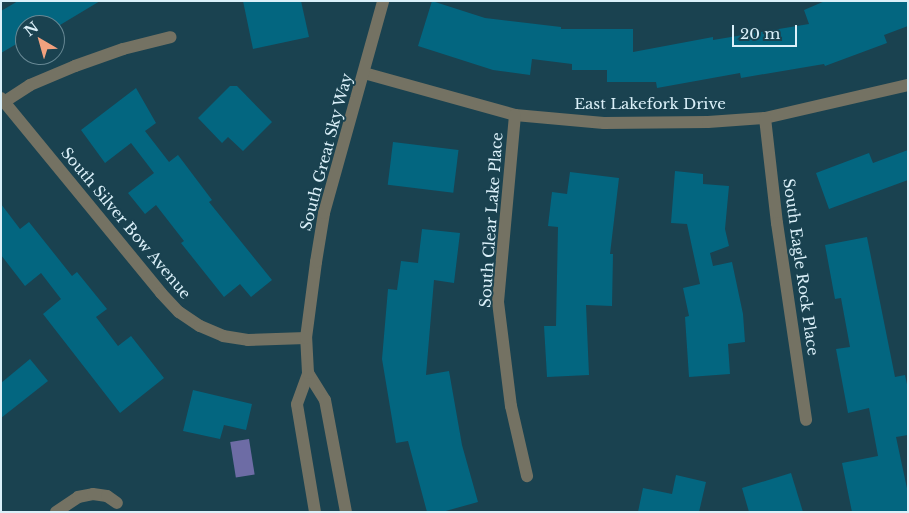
<!DOCTYPE html>
<html>
<head>
<meta charset="utf-8">
<style>
  body { margin:0 }
  #map { position:relative; width:909px; height:513px; overflow:hidden; background:#1a4250; font-family:"Libre Baskerville",serif }
  div>[style] { position:absolute }
  .water>* { inset:0; background:#6d6ca5; transform-origin:0 0 }
  .building>* { inset:0; background:#036680; transform-origin:0 0 }
  .service>* { height:12px; margin:-6px; padding:0 6px; transform-origin:6px; border-radius:6px; background:#747263 }
  .minor>* { height:12px; margin:-6px; padding:0 6px; transform-origin:6px; border-radius:6px; background:#747263 }
  span { translate:-50% -50%; white-space:nowrap; text-align:center; line-height:1.15; -webkit-text-stroke:4px #1a4250; paint-order:stroke }
  .street-label { font-size:15px; color:#dbf0f9 }
  .frame { position:absolute; inset:0; border:2px solid #dbf0f9; pointer-events:none }
  .north { position:absolute; left:15px; top:15px; width:50px; height:50px; box-sizing:border-box; background:#1a4250; border:1px solid #678894; border-radius:50%; rotate:322deg; font-size:14px; font-weight:700; line-height:20px; text-align:center; color:#dbf0f9 }
  .north::after { content:''; display:block; margin:auto; width:18px; height:22px; background:#f2a17e; clip-path:polygon(50% 0,100% 100%,50% 72%,0 100%) }
  .scale { position:absolute; left:732px; top:25px; width:65px; height:22px; box-sizing:border-box; border:2px solid #dbf0f9; border-top:0; padding-left:6px; font-size:15px; line-height:18px; white-space:nowrap; color:#dbf0f9; -webkit-text-stroke:4px #1a4250; paint-order:stroke }
</style>
</head>
<body>
<div id="map">
  <div class="water">
    <div style="left:249px;top:439px;width:36px;height:19px;rotate:81deg"></div>
  </div>
  <div class="building">
    <div style="clip-path:polygon(18px 1px,100px 1px,55px 28px,55px 21px,49px 25px,25px 25px,25px 39px,1px 53px,1px 11px)"></div>
    <div style="clip-path:polygon(243px 1px,301px 1px,309px 37px,253px 49px)"></div>
    <div style="clip-path:polygon(432px 1px,485px 18px,561px 27px,561px 29px,633px 29px,633px 52px,713px 37px,713px 40px,809px 24px,804px 10px,825px 1px,908px 1px,908px 26px,884px 35px,887px 43px,825px 66px,824px 64px,741px 78px,740px 73px,657px 88px,656px 82px,607px 82px,607px 70px,572px 70px,572px 64px,532px 59px,530px 75px,493px 70px,418px 46px)"></div>
    <div style="clip-path:polygon(230px 86px,237px 86px,272px 122px,243px 151px,228px 137px,222px 143px,198px 118px)"></div>
    <div style="clip-path:polygon(136px 88px,156px 123px,145px 131px,169px 162px,178px 155px,212px 200px,209px 202px,272px 280px,251px 297px,240px 284px,224px 297px,181px 243px,184px 241px,156px 205px,145px 214px,128px 193px,154px 173px,131px 143px,105px 163px,81px 130px)"></div>
    <div style="left:393px;top:142px;width:66px;height:43px;rotate:7deg"></div>
    <div style="clip-path:polygon(908px 150px,908px 180px,829px 209px,816px 173px,869px 153px,873px 163px)"></div>
    <div style="clip-path:polygon(675px 171px,703px 174px,703px 184px,729px 186px,725px 229px,729px 246px,710px 253px,713px 266px,732px 262px,743px 314px,745px 342px,728px 344px,730px 374px,689px 377px,685px 317px,689px 316px,683px 288px,700px 284px,687px 224px,671px 223px)"></div>
    <div style="clip-path:polygon(570px 172px,619px 178px,610px 254px,613px 254px,612px 306px,586px 305px,589px 375px,547px 377px,544px 326px,556px 326px,558px 227px,548px 226px,552px 192px,567px 194px)"></div>
    <div style="clip-path:polygon(1px 204px,20px 229px,29px 222px,72px 276px,77px 272px,107px 309px,96px 317px,118px 346px,131px 336px,164px 378px,120px 413px,43px 314px,61px 299px,41px 273px,25px 286px,1px 255px)"></div>
    <div style="clip-path:polygon(422px 229px,460px 233px,454px 283px,434px 280px,426px 375px,449px 371px,462px 445px,478px 502px,442px 512px,427px 512px,408px 441px,396px 443px,382px 359px,388px 289px,397px 290px,401px 261px,418px 263px)"></div>
    <div style="clip-path:polygon(867px 237px,895px 377px,905px 375px,908px 389px,908px 435px,896px 437px,908px 493px,908px 512px,852px 512px,842px 463px,878px 456px,869px 408px,848px 413px,836px 349px,850px 347px,841px 298px,835px 299px,825px 245px)"></div>
    <div style="clip-path:polygon(30px 359px,48px 381px,1px 418px,1px 383px)"></div>
    <div style="clip-path:polygon(193px 390px,252px 404px,246px 430px,224px 425px,220px 439px,183px 431px)"></div>
    <div style="clip-path:polygon(791px 473px,803px 512px,749px 512px,742px 488px)"></div>
    <div style="clip-path:polygon(676px 475px,706px 482px,699px 512px,638px 512px,643px 488px,672px 494px)"></div>
  </div>
  <div class="service">
    <div style="left:56px;top:512px;width:27px;rotate:-34deg"></div>
    <div style="left:78px;top:497px;width:15px;rotate:-11deg"></div>
    <div style="left:93px;top:494px;width:14px;rotate:8deg"></div>
    <div style="left:107px;top:496px;width:12px;rotate:35deg"></div>
  </div>
  <div class="minor">
    <div style="left:364px;top:73px;width:157px;rotate:15.5deg"></div>
    <div style="left:515px;top:115px;width:89px;rotate:5.1deg"></div>
    <div style="left:604px;top:123px;width:104px;rotate:-0.6deg"></div>
    <div style="left:708px;top:122px;width:57px;rotate:-4deg"></div>
    <div style="left:765px;top:118px;width:147px;rotate:-13deg"></div>
    <div style="left:1px;top:98px;width:252px;rotate:50.6deg"></div>
    <div style="left:161px;top:293px;width:26px;rotate:47deg"></div>
    <div style="left:179px;top:312px;width:25px;rotate:34deg"></div>
    <div style="left:200px;top:326px;width:25px;rotate:23deg"></div>
    <div style="left:223px;top:336px;width:25px;rotate:9deg"></div>
    <div style="left:248px;top:340px;width:58px;rotate:-2deg"></div>
    <div style="left:4px;top:102px;width:31px;rotate:-33deg"></div>
    <div style="left:30px;top:85px;width:49px;rotate:-22.9deg"></div>
    <div style="left:75px;top:66px;width:51px;rotate:-19.5deg"></div>
    <div style="left:123px;top:49px;width:49px;rotate:-14deg"></div>
    <div style="left:515px;top:115px;width:188px;rotate:95.2deg"></div>
    <div style="left:498px;top:302px;width:105px;rotate:82.9deg"></div>
    <div style="left:511px;top:406px;width:72px;rotate:77.1deg"></div>
    <div style="left:765px;top:118px;width:106px;rotate:83.5deg"></div>
    <div style="left:777px;top:223px;width:199px;rotate:81.6deg"></div>
    <div style="left:308px;top:373px;width:32px;rotate:58deg"></div>
    <div style="left:325px;top:400px;width:114px;rotate:79.4deg"></div>
    <div style="left:315px;top:512px;width:109px;rotate:-99.5deg"></div>
    <div style="left:297px;top:404px;width:33px;rotate:-70deg"></div>
    <div style="left:308px;top:373px;width:35px;rotate:-93deg"></div>
    <div style="left:306px;top:338px;width:77px;rotate:-82.5deg"></div>
    <div style="left:316px;top:262px;width:50px;rotate:-80.7deg"></div>
    <div style="left:324px;top:213px;width:220px;rotate:-74.4deg"></div>
  </div>
  <div class="street-label">
    <span style="left:650px;top:104px">East Lakefork Drive</span>
    <span style="left:326px;top:152px;rotate:-75deg">South Great Sky Way</span>
    <span style="left:491px;top:220px;rotate:-86deg">South Clear Lake Place</span>
    <span style="left:126px;top:223px;rotate:50deg">South Silver Bow Avenue</span>
    <span style="left:801px;top:267px;rotate:82deg">South Eagle Rock Place</span>
  </div>
  <div class="frame"></div>
  <div class="north">N</div>
  <div class="scale">20 m</div>
</div>
</body>
</html>
